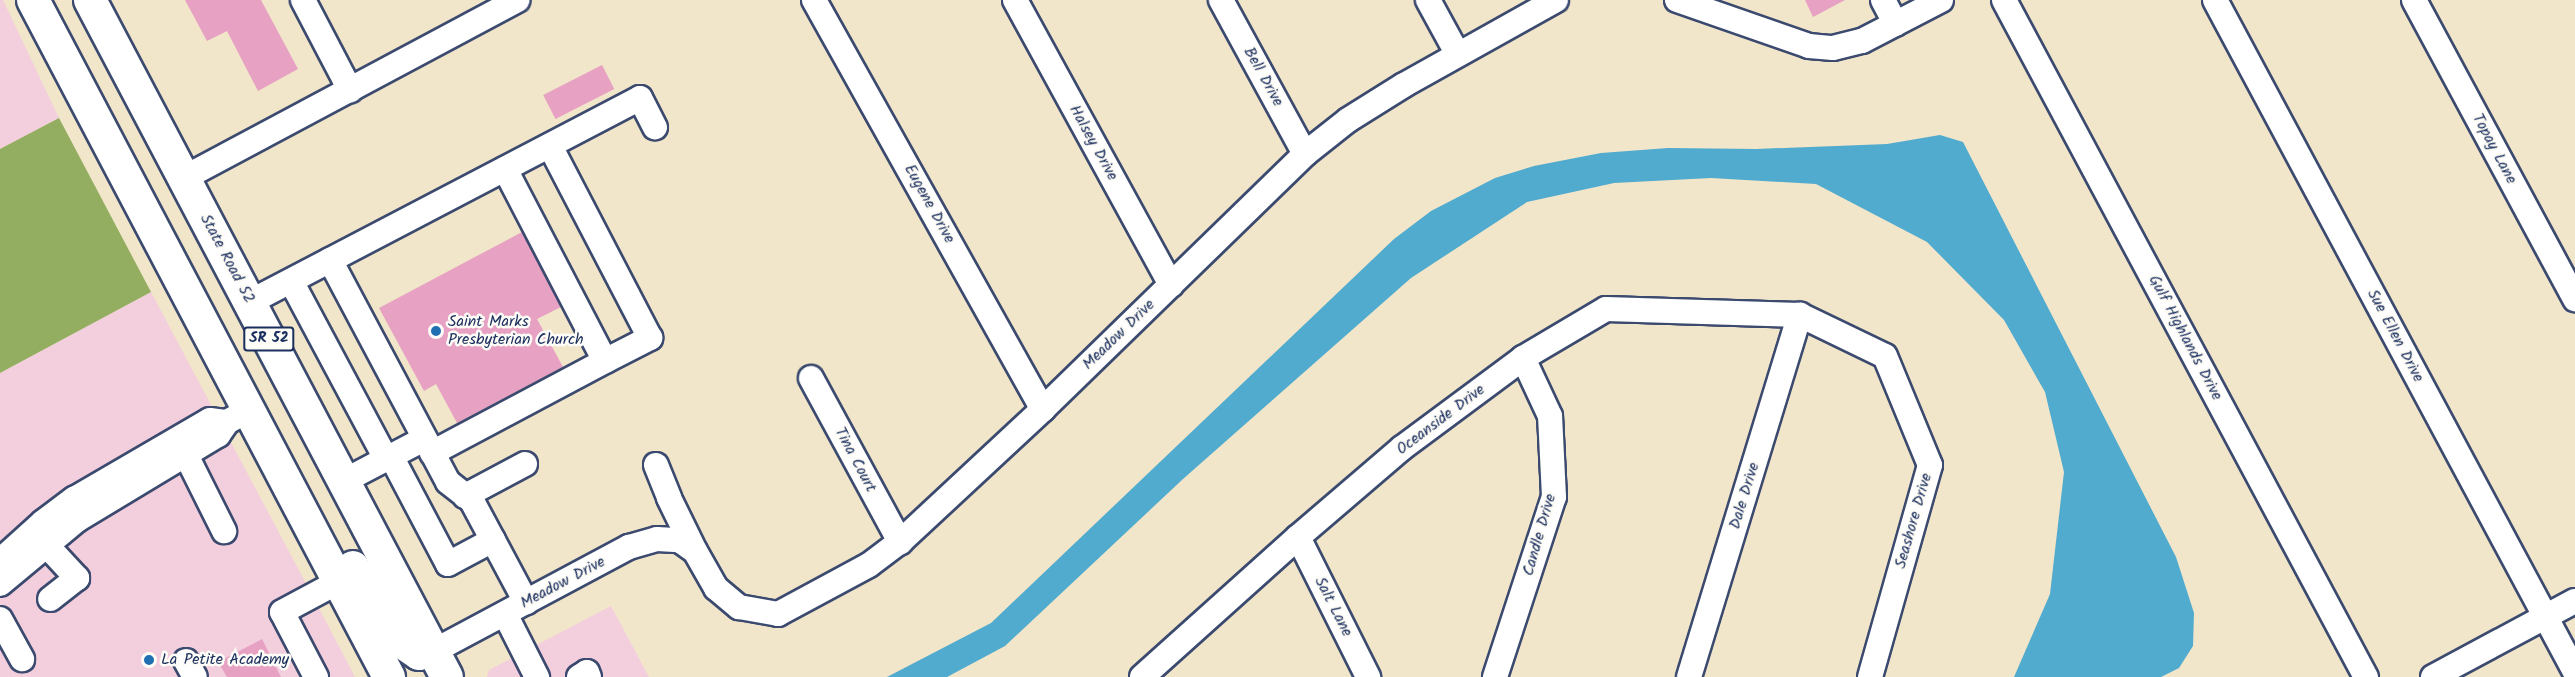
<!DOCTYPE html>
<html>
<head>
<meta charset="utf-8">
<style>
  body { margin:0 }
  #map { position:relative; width:2575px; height:677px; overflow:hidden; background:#f1e5ca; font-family:Kalam,sans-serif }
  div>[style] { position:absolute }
  .built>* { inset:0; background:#f3cfde }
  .forest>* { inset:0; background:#93ae60 }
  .water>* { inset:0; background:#50abce }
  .building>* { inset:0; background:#e7a1c3; transform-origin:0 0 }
  .roads { filter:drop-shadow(2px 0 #3b4a6e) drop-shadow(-2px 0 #3b4a6e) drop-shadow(0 2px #3b4a6e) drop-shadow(0 -2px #3b4a6e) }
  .minor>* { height:24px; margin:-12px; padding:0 12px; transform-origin:12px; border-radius:12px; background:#fff }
  .major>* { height:32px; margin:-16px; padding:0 16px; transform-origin:16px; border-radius:16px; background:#fff }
  .dots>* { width:16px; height:16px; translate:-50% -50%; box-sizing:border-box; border:3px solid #fdfcf7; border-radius:50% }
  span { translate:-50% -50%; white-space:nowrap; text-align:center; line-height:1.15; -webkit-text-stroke:5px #fdfcf7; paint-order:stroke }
  .shield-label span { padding:2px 4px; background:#fdfcf7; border:2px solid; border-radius:4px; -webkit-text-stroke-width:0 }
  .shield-label { font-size:15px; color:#1b2f5e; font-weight:700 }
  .street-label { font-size:16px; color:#1b2f5e }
  .poi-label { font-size:16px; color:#1b2f5e }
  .left { translate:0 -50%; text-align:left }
</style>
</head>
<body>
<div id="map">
  <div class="built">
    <div style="clip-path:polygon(0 0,3px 0,59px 118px,0 149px)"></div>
    <div style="clip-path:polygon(151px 292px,301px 574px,355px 677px,0 677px,0 373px)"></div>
    <div style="clip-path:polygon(611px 606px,649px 677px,487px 677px,489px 670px)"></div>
  </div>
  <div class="forest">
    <div style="clip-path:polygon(59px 118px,151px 292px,0 373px,0 149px)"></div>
  </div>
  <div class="water">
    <div style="clip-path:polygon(1940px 135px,1963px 142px,2176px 557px,2194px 613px,2193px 646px,2179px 668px,2161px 677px,2014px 677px,2050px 594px,2064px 472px,2045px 392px,2004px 320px,1927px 242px,1816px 184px,1711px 178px,1614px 183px,1527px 202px,1411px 278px,1183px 479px,1005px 646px,947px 677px,887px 677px,991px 623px,1394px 239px,1431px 211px,1495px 178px,1534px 166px,1601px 153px,1668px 148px,1756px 149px,1887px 144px)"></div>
  </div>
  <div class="building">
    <div style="clip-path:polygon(185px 0,261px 0,298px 69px,258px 91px,227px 31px,207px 41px)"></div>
    <div style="clip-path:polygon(1805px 0,1845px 0,1813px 17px)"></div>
    <div style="left:602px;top:65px;width:27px;height:66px;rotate:63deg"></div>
    <div style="clip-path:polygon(522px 232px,561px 307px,537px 319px,563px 367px,457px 423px,436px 384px,424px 391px,379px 308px)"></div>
    <div style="clip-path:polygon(262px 639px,281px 677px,227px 677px,218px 662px)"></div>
  </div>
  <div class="roads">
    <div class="minor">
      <div style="left:303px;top:0;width:102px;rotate:62.4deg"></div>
      <div style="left:814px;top:0;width:469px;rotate:60.8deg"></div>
      <div style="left:1015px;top:0;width:325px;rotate:61.3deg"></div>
      <div style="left:1221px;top:0;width:175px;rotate:61.4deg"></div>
      <div style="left:1428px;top:0;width:60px;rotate:61.3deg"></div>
      <div style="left:1677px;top:0;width:140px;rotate:19.2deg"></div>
      <div style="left:1809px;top:46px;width:24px;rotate:5deg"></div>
      <div style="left:1833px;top:48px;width:30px;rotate:-14deg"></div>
      <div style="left:1862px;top:41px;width:89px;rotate:-27.4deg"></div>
      <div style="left:1883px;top:0;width:27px;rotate:62deg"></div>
      <div style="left:2004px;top:0;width:768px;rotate:61.87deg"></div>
      <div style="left:2215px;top:0;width:762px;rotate:61.82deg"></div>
      <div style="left:2414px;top:0;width:340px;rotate:61.7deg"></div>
      <div style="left:505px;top:169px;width:216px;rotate:62.5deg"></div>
      <div style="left:605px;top:361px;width:51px;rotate:-27.1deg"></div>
      <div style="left:650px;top:338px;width:216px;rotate:-117.5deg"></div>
      <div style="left:184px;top:178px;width:378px;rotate:-28.1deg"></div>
      <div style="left:330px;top:260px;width:251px;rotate:62deg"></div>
      <div style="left:448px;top:482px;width:31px;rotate:38deg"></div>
      <div style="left:472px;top:501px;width:115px;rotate:61.9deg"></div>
      <div style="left:291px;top:281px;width:202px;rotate:61.9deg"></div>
      <div style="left:250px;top:302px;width:440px;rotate:-27.6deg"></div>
      <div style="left:640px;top:98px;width:33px;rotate:63deg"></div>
      <div style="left:811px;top:378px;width:187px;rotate:61.5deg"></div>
      <div style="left:179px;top:441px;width:101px;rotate:63.4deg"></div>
      <div style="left:432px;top:453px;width:196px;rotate:-28deg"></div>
      <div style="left:391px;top:456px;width:122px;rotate:62.2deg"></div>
      <div style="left:448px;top:564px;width:51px;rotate:-28.1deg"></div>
      <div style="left:656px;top:465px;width:35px;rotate:68deg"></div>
      <div style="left:669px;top:498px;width:59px;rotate:63.9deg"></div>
      <div style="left:344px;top:481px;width:90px;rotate:-27.7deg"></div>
      <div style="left:465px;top:496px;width:68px;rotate:-28.1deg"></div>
      <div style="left:37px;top:535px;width:59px;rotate:47.1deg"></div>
      <div style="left:77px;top:578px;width:34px;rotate:142deg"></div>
      <div style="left:1298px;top:537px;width:157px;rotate:63.4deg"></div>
      <div style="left:0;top:561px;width:58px;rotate:-42.2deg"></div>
      <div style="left:43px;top:522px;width:39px;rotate:-37deg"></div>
      <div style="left:74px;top:499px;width:157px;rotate:-30.2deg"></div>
      <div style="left:210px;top:420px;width:17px;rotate:7deg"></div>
      <div style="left:0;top:584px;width:100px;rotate:-39.7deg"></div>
      <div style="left:77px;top:520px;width:165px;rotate:-31.1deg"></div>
      <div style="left:218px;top:435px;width:16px;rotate:-55deg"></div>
      <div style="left:227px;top:422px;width:23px;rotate:-29deg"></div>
      <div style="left:505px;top:614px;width:71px;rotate:63.1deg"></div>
      <div style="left:0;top:619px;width:46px;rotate:61.2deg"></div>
      <div style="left:434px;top:651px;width:221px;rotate:-28.1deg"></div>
      <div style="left:629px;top:547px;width:29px;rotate:-16deg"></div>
      <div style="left:657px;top:539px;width:22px;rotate:3deg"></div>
      <div style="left:679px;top:540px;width:19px;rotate:35deg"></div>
      <div style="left:695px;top:551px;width:43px;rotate:60.4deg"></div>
      <div style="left:716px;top:588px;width:30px;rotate:40deg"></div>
      <div style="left:739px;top:607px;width:40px;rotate:10deg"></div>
      <div style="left:778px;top:614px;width:103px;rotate:-28.3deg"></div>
      <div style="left:869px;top:565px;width:39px;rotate:-37deg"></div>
      <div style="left:900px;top:542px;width:195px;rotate:-42.9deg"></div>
      <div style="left:1043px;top:409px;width:366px;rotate:-44.2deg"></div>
      <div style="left:1305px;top:154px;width:55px;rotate:-38.3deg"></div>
      <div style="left:1348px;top:120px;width:66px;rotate:-32deg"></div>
      <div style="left:1404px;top:85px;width:174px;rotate:-29.2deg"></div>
      <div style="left:186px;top:661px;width:18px;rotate:61deg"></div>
      <div style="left:316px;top:677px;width:73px;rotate:-117.6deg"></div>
      <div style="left:282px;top:612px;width:64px;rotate:-28.2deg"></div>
      <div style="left:579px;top:677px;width:9px;rotate:-32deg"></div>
      <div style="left:587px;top:672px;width:5px;rotate:68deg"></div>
      <div style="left:1142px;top:677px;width:210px;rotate:-41.9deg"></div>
      <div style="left:1298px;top:537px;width:137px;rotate:-40.6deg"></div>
      <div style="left:1402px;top:448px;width:151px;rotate:-36.6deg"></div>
      <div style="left:1523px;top:358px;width:96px;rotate:-30.6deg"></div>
      <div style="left:1606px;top:309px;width:194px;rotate:1.8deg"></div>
      <div style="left:1800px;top:315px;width:94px;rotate:25.8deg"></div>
      <div style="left:1885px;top:356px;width:118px;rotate:67.6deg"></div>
      <div style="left:1930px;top:465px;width:220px;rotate:105.8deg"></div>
      <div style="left:1495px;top:677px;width:189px;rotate:-71.9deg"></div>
      <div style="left:1554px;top:497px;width:81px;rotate:-92.8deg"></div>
      <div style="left:1550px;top:416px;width:64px;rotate:-115deg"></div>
      <div style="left:1689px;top:677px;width:379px;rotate:-73deg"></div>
      <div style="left:2433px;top:677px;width:161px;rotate:-28.2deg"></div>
    </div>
    <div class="major">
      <div style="left:33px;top:0;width:765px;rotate:62.26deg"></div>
      <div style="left:90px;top:0;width:765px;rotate:62.2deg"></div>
      <div style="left:353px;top:567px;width:88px;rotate:57.6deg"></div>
      <div style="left:400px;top:641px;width:23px;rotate:34deg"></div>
      <div style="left:419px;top:654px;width:15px;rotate:-11deg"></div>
    </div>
  </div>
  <div class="dots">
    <div style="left:436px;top:331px;background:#1f6fb2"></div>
    <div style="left:149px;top:660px;background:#1f6fb2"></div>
  </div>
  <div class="shield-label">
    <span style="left:269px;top:339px">SR 52</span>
  </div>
  <div class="street-label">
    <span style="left:1263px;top:77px;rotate:61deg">Bell Drive</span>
    <span style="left:1093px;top:143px;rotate:61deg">Halsey Drive</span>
    <span style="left:2494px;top:149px;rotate:62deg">Topay Lane</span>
    <span style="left:929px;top:204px;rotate:61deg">Eugene Drive</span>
    <span style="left:227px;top:259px;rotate:62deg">State Road 52</span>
    <span style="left:1119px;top:335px;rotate:-44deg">Meadow Drive</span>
    <span style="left:2395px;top:336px;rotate:62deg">Sue Ellen Drive</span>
    <span style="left:2185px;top:338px;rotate:62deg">Gulf Highlands Drive</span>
    <span style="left:1441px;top:420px;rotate:-37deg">Oceanside Drive</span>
    <span style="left:855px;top:460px;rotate:62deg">Tina Court</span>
    <span style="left:1745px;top:496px;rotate:-73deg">Dale Drive</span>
    <span style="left:1914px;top:521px;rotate:-74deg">Seashore Drive</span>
    <span style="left:1540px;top:535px;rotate:-74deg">Candle Drive</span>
    <span style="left:563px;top:583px;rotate:-28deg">Meadow Drive</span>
    <span style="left:1333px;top:607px;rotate:63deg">Salt Lane</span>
  </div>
  <div class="poi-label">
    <span class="left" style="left:448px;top:331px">Saint Marks<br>Presbyterian Church</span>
    <span class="left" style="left:161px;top:660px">La Petite Academy</span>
  </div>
</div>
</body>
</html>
